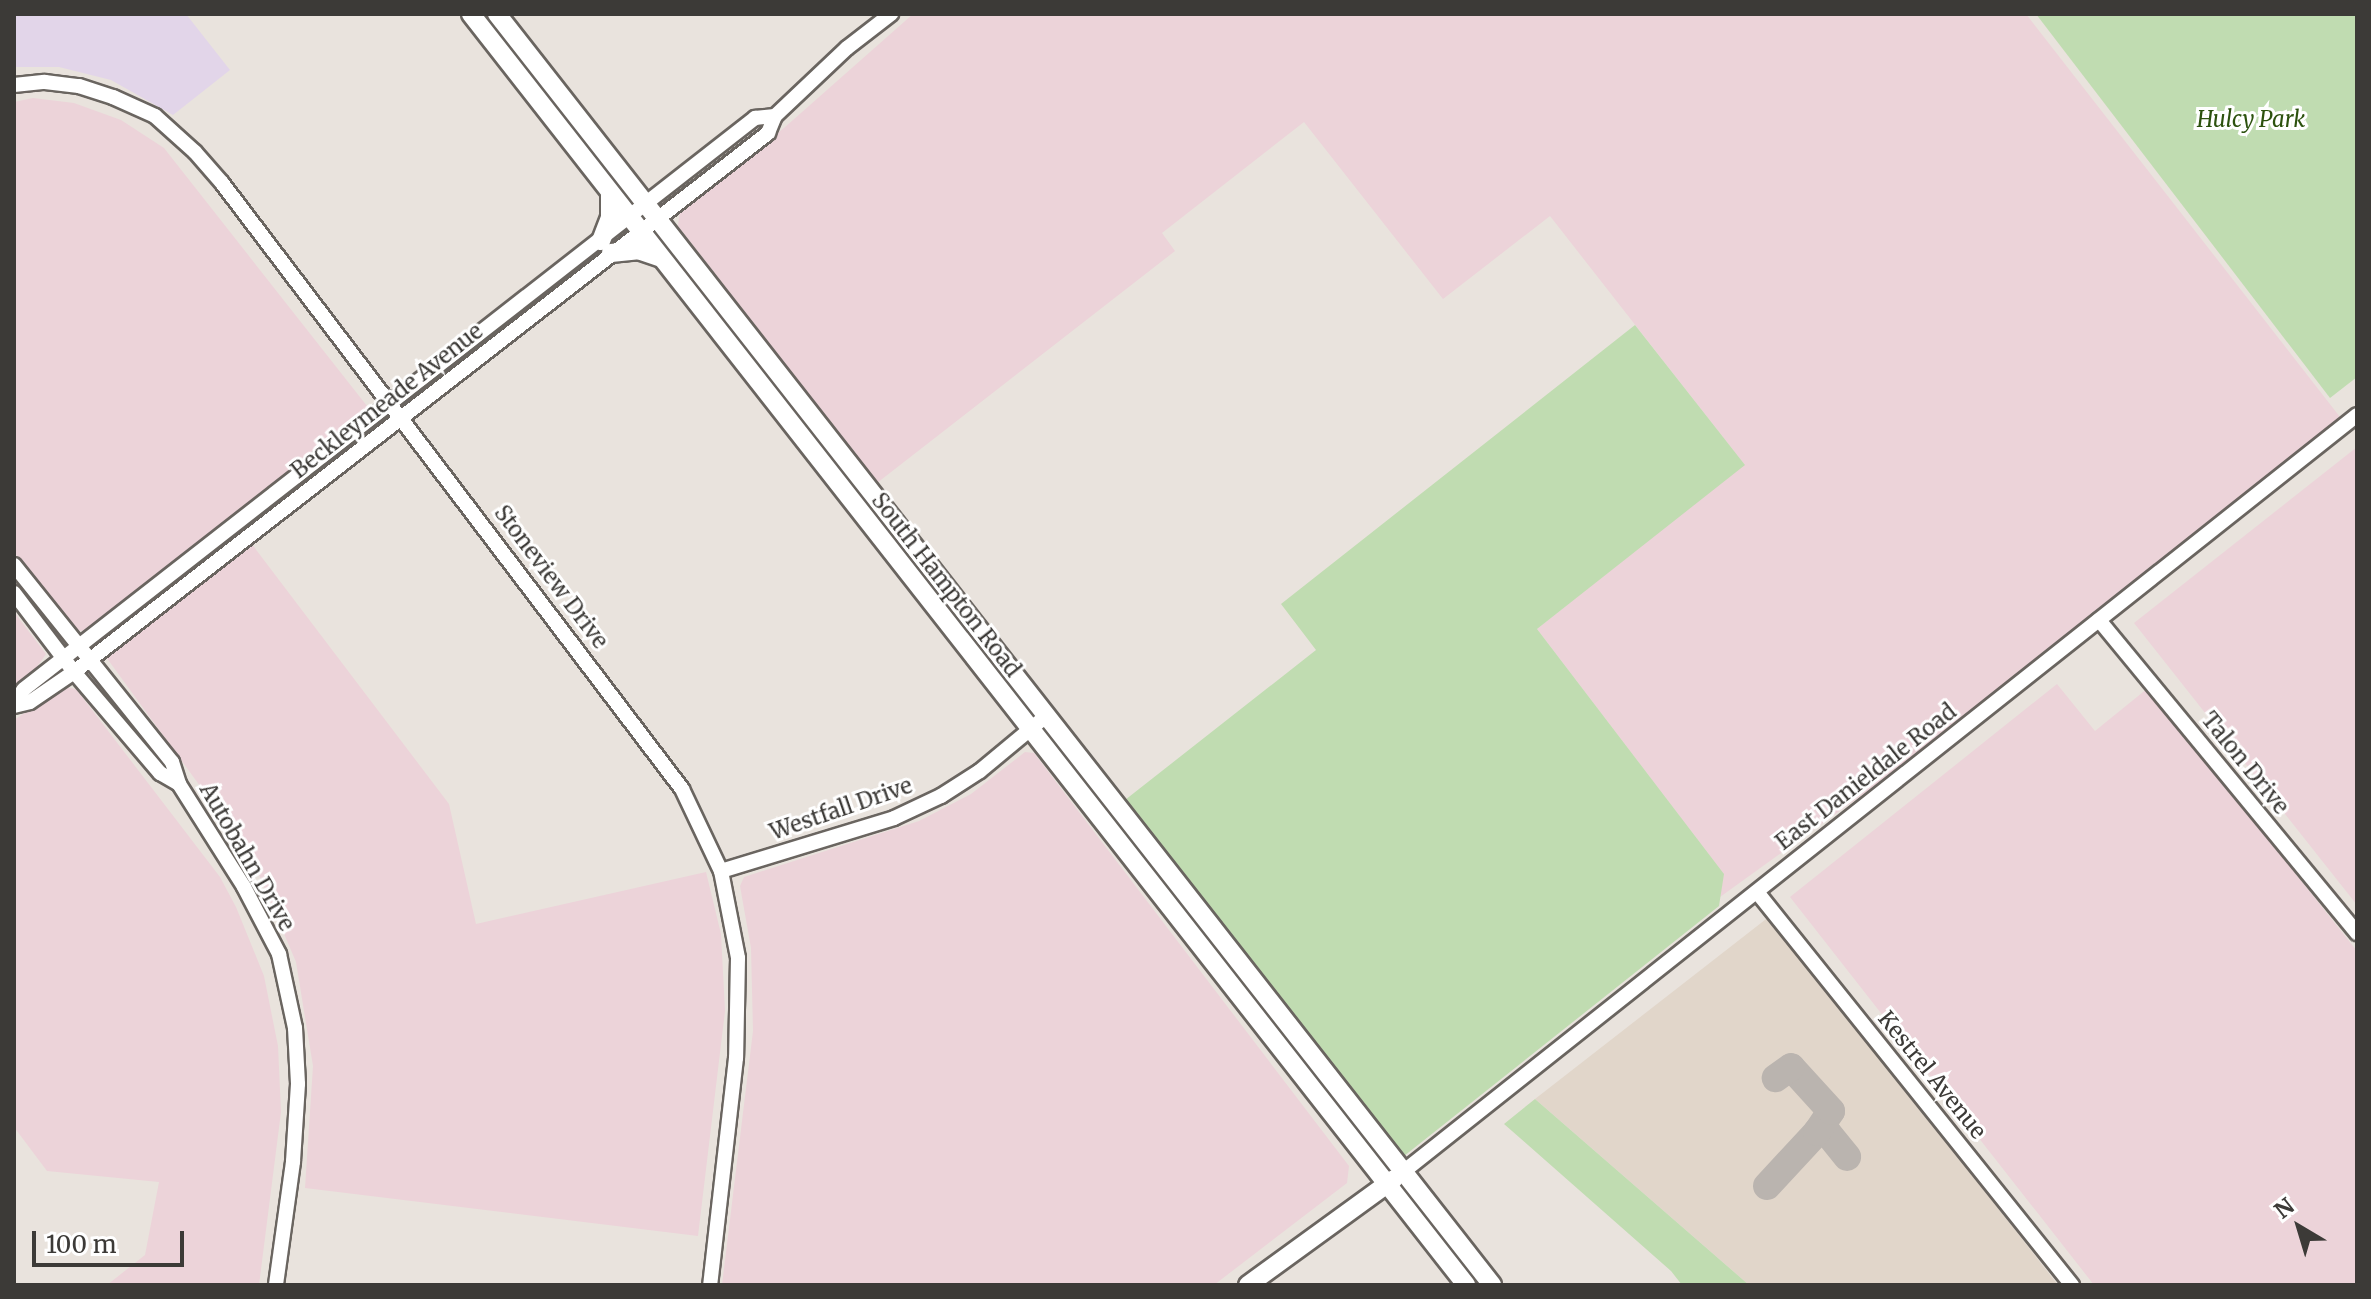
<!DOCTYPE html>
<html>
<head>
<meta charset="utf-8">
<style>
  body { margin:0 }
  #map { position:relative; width:2371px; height:1299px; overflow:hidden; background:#e9e3dd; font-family:Merriweather,serif }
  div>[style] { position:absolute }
  .commercial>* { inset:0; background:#e2d5e9 }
  .industrial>* { inset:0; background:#ecd3d9 }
  .built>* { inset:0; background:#e1d6ca }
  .green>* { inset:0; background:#c0dcb1 }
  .taxiway>* { height:28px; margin:-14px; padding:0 14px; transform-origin:14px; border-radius:14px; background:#bab4af }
  .roads { filter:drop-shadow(2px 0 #6a6560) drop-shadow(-2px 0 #6a6560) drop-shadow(0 2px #6a6560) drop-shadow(0 -2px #6a6560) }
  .minor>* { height:14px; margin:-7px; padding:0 7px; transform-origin:7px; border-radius:7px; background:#fff }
  .major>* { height:18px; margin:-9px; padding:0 9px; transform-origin:9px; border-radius:9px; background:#fff }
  span { translate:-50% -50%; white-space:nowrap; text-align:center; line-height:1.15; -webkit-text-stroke:6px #fff; paint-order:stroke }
  .park-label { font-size:22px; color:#2c520e; font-style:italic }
  .street-label { font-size:22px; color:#3c3a37 }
  .frame { position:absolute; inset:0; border:16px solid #3c3a37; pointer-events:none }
  .north { position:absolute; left:2259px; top:1187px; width:80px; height:80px; -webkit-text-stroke:6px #fff; paint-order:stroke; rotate:322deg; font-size:22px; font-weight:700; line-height:32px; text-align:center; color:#3c3a37 }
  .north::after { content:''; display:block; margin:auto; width:28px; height:36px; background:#3c3a37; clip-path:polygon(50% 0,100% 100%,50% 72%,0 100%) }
  .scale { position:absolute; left:32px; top:1231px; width:152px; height:36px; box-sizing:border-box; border:4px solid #3c3a37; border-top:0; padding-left:10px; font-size:24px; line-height:28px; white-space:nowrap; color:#3c3a37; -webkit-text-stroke:6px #fff; paint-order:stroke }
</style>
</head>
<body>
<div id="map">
  <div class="commercial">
    <div style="clip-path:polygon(14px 14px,186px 14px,230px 70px,173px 115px,111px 80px,59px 67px,14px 67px)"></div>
  </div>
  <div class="industrial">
    <div style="clip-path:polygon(913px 14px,2026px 14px,2340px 417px,1873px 787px,1720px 897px,1723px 873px,1537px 629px,1744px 464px,1550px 216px,1443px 299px,1304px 122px,1162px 233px,1175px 251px,877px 483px,678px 226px,680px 210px,784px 128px)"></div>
    <div style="clip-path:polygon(33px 98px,74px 103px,121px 120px,164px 148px,367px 406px,365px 413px,85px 631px,75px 630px,14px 552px,14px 102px)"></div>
    <div style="clip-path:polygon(2357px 447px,2357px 905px,2134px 623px)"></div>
    <div style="clip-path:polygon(248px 539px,449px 804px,476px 924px,706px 872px,721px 934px,725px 1011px,698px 1236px,305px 1188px,313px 1066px,296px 962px,251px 856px,106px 657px,109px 646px)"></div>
    <div style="clip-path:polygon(14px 612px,46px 654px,27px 681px,14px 689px)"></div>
    <div style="clip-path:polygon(2057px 684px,2095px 731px,2148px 688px,2357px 951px,2357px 1285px,2094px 1285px,1790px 897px)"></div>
    <div style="clip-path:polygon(64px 687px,76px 689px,220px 877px,236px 907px,264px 976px,278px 1046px,281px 1112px,259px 1285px,107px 1285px,145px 1255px,159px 1182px,47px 1171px,14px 1127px,14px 720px)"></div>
    <div style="clip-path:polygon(1025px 752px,1034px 753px,1349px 1166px,1347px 1183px,1214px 1285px,722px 1285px,753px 1031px,751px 948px,740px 886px,744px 877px,919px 821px,971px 794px)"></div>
  </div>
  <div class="built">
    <div style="clip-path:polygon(1770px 916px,2058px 1285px,1749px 1285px,1535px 1099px)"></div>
  </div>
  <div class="green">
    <div style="clip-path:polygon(2036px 14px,2357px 14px,2357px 377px,2330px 398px)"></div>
    <div style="clip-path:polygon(1635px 325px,1745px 465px,1537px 629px,1724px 874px,1719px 906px,1404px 1156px,1125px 800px,1316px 650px,1281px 604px)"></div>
    <div style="clip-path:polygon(1535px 1099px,1749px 1285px,1682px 1285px,1671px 1271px,1504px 1124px)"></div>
  </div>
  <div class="taxiway">
    <div style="left:1817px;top:1132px;width:10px"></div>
    <div style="left:1827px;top:1132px;width:32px;rotate:51deg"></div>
    <div style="left:1767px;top:1186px;width:74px;rotate:-47.2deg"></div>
    <div style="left:1817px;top:1132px;width:25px;rotate:-56deg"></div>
    <div style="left:1831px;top:1111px;width:59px;rotate:-132.3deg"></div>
    <div style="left:1791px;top:1067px;width:19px;rotate:144deg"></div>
  </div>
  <div class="roads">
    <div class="minor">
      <div style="left:14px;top:85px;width:31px;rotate:-6deg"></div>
      <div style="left:45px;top:82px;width:34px;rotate:7deg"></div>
      <div style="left:79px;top:86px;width:36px;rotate:18deg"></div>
      <div style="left:113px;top:97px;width:46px;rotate:24.3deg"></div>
      <div style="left:155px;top:116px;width:54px;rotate:42deg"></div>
      <div style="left:195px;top:152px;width:41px;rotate:48.9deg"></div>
      <div style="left:222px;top:183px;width:761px;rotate:52.8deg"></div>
      <div style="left:682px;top:789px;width:91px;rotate:64.6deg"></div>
      <div style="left:721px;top:871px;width:89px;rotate:78.9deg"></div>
      <div style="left:738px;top:958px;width:100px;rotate:91.1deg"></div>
      <div style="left:736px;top:1058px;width:228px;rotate:96.5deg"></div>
      <div style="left:14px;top:565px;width:253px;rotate:51.3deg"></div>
      <div style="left:172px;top:762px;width:23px;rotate:72deg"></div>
      <div style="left:179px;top:784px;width:122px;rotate:57.7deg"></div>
      <div style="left:244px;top:887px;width:76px;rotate:62.4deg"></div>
      <div style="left:279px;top:954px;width:76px;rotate:77.8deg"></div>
      <div style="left:295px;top:1028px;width:56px;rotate:86.9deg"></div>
      <div style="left:298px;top:1084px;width:78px;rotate:93.7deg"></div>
      <div style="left:293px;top:1162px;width:124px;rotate:97.9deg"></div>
      <div style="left:14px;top:593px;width:99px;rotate:52.8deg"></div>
      <div style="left:74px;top:672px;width:133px;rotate:49.6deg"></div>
      <div style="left:160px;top:773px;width:22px;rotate:30deg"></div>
      <div style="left:2099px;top:620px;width:406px;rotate:50.5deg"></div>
      <div style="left:14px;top:702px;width:16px;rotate:-52deg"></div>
      <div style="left:24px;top:689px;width:928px;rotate:-37.99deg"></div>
      <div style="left:755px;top:118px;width:20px;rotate:-6deg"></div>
      <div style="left:14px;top:706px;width:16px;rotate:-14deg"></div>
      <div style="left:30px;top:702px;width:53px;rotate:-34.3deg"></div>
      <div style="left:74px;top:672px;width:879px;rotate:-37.83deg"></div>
      <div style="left:768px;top:133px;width:18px;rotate:-68deg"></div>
      <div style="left:775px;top:116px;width:99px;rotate:-43.4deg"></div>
      <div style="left:847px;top:48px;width:56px;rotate:-37.7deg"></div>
      <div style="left:721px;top:871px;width:181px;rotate:-17deg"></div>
      <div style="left:894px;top:818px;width:52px;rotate:-25.1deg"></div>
      <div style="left:941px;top:796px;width:46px;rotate:-32.7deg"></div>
      <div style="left:980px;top:771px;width:85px;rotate:-39.7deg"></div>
      <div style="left:1757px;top:892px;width:504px;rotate:51.29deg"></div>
      <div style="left:1403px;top:1172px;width:1218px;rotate:-38.43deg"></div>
    </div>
    <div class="major">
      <div style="left:471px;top:14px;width:1614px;rotate:51.94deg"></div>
      <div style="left:497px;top:14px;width:1614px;rotate:51.94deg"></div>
      <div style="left:601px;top:241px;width:26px;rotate:-69deg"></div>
      <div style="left:610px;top:217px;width:23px;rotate:-90deg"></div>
      <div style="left:611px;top:253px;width:27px;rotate:-6deg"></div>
      <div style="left:638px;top:250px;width:21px;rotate:19deg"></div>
      <div style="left:1248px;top:1285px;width:180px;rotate:-36deg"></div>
    </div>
  </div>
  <div class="park-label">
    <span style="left:2251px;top:120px">Hulcy Park</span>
  </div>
  <div class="street-label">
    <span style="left:387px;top:401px;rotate:-38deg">Beckleymeade Avenue</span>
    <span style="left:551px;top:577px;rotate:53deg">Stoneview Drive</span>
    <span style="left:946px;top:585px;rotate:52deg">South Hampton Road</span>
    <span style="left:2245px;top:763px;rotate:51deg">Talon Drive</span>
    <span style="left:1866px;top:777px;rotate:-38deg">East Danieldale Road</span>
    <span style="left:841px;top:809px;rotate:-19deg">Westfall Drive</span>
    <span style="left:247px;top:857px;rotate:60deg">Autobahn Drive</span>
    <span style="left:1932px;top:1075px;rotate:51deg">Kestrel Avenue</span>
  </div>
  <div class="frame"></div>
  <div class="north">N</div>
  <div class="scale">100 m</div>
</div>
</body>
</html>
